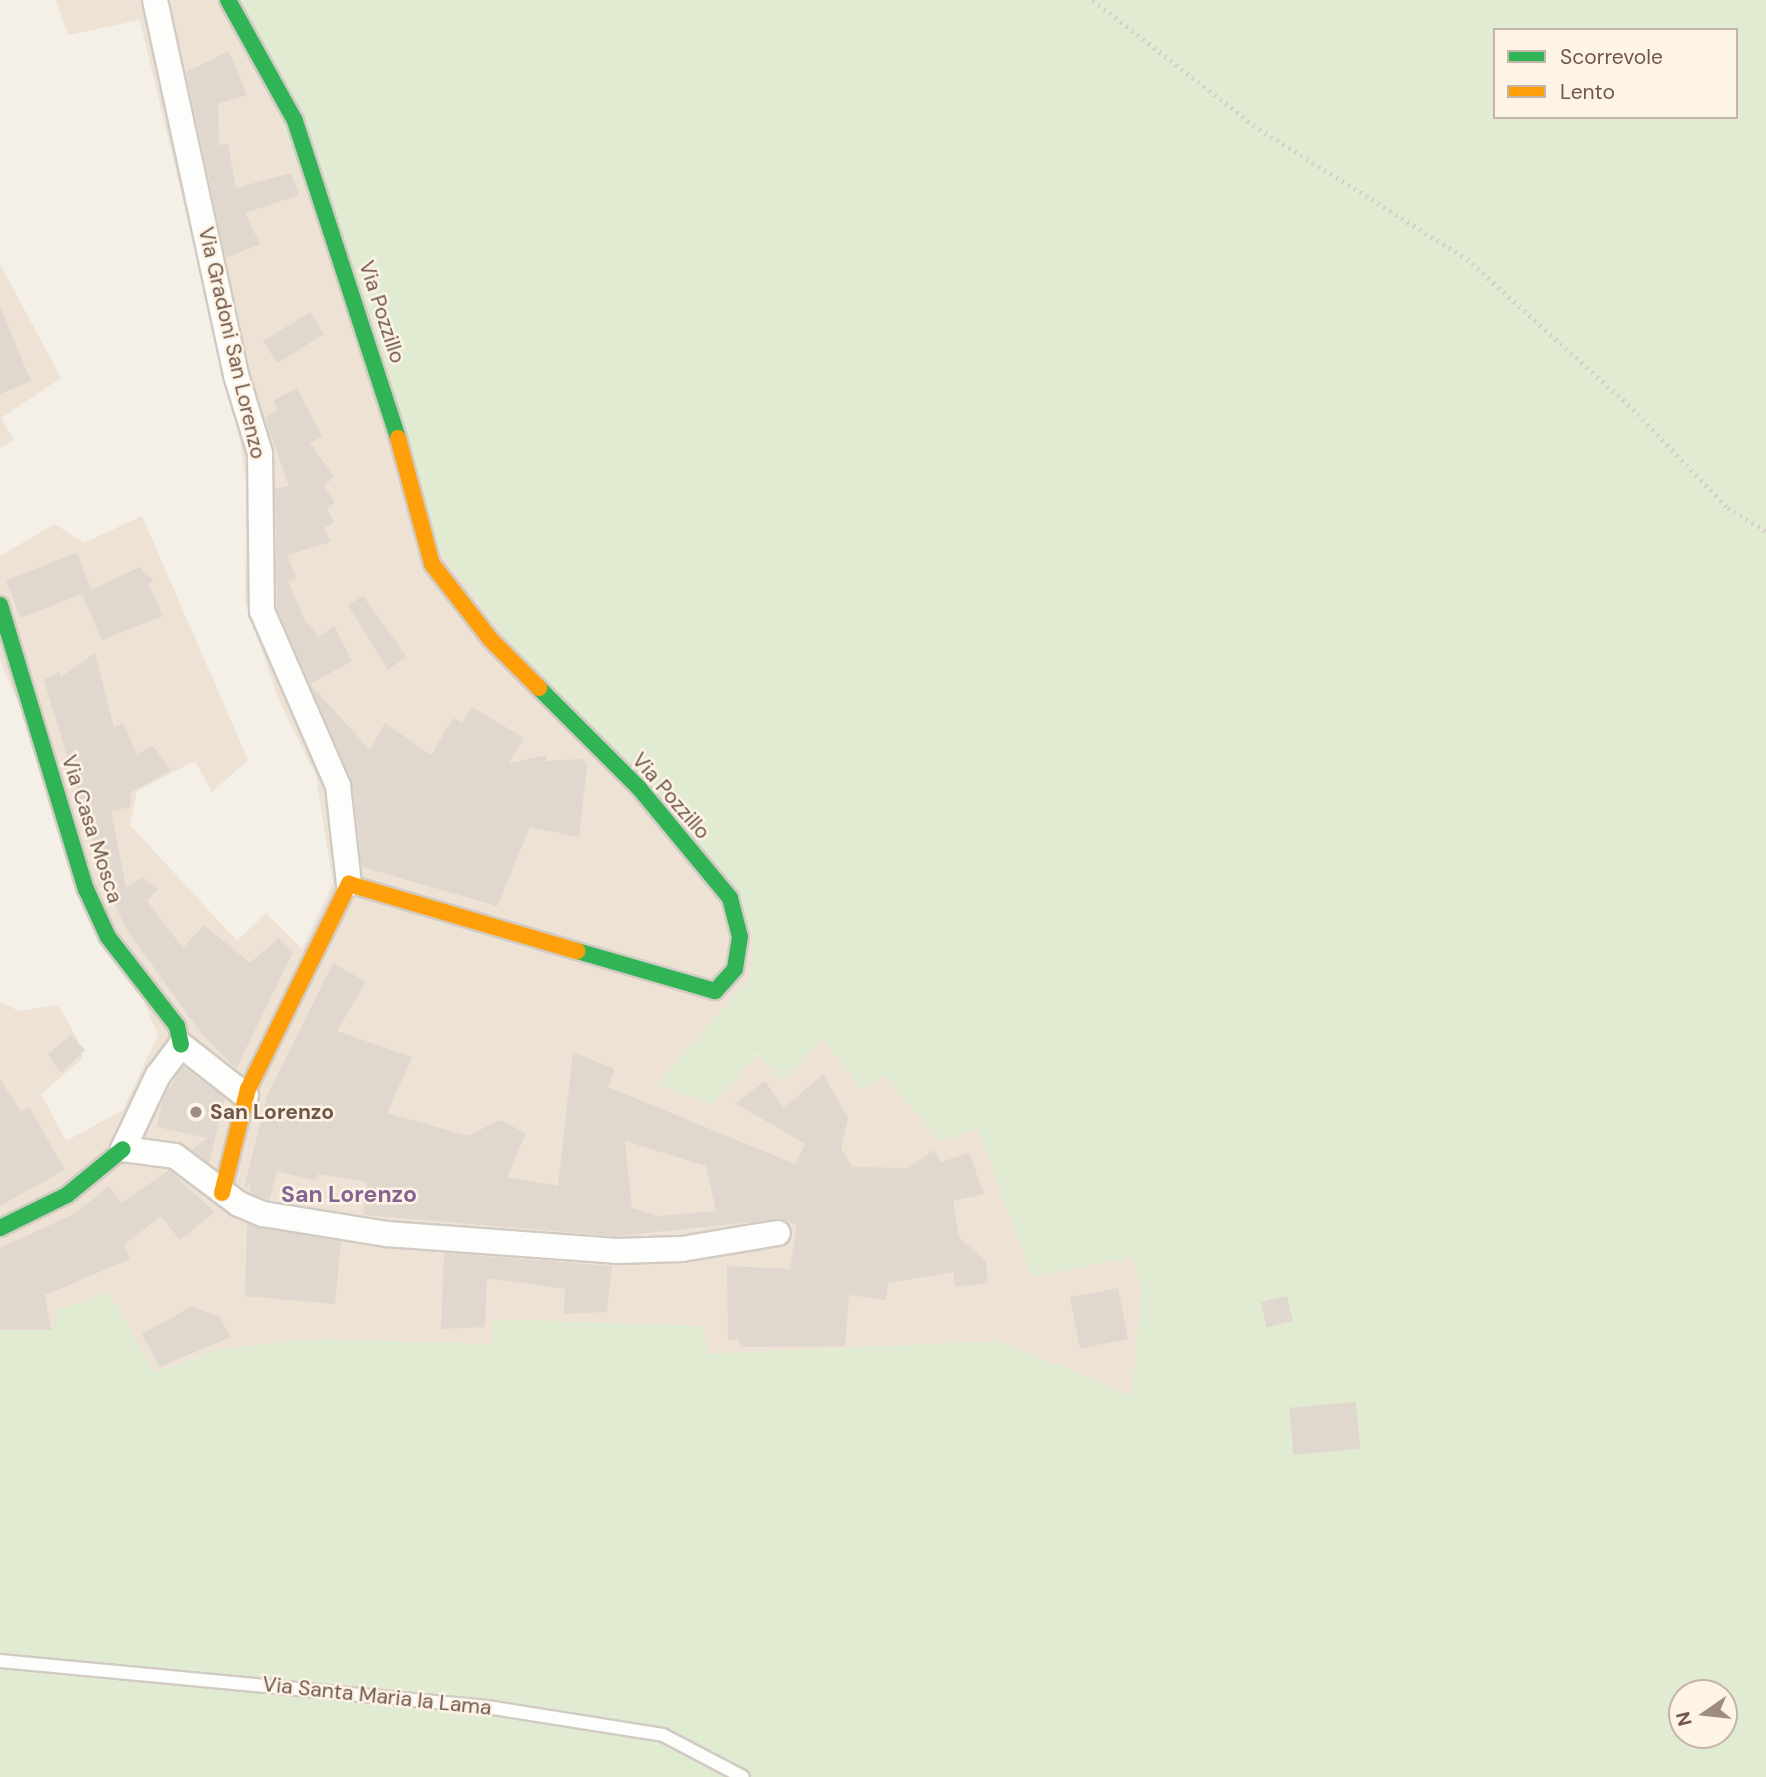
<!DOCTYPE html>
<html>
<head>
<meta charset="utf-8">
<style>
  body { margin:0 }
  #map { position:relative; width:1766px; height:1777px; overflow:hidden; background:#f4efe7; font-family:"DM Sans",sans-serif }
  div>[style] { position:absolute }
  .residential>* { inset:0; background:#ede2d4 }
  .green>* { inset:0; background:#e1ebd2 }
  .building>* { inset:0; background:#e0d7cf; transform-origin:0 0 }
  .path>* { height:4.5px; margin-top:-2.25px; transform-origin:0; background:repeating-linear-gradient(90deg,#d5cfc9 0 2px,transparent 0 7px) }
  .roads { filter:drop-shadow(2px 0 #d2cbc4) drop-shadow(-2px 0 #d2cbc4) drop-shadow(0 2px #d2cbc4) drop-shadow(0 -2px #d2cbc4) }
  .lane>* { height:12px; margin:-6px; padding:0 6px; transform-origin:6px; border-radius:6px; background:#fdfdfb }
  .street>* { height:24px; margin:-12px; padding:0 12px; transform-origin:12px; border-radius:12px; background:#fdfdfb }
  .fast>* { height:16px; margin:-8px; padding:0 8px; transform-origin:8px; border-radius:8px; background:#30b455 }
  .slow>* { height:16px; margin:-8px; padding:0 8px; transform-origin:8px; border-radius:8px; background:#ff9f0a }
  .dots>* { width:19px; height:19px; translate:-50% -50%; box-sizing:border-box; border:4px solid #fef4e6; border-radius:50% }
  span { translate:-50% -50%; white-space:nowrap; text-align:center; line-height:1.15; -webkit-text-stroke:5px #fef4e6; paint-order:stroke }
  .street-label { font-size:21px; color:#70574a }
  .poi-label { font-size:21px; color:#70574a; font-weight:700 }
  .left { translate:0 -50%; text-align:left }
  .neighbourhood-label { font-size:23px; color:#836593; font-weight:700 }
  .legend { position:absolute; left:1493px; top:28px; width:245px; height:91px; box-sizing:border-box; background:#fef4e6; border:2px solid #c5b5a8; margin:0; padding:9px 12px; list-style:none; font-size:21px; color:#70574a }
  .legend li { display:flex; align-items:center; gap:14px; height:35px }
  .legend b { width:35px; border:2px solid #c5b5a8 }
  .north { position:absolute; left:1668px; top:1679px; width:70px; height:70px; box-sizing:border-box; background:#fef4e6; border:2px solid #c5b5a8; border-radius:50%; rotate:256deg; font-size:19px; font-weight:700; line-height:28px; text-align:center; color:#70574a }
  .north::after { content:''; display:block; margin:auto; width:24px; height:32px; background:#9e8c81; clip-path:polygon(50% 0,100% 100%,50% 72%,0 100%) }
</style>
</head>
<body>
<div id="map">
  <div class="residential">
    <div style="clip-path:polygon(56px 0,236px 0,754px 935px,750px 978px,656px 1085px,822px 1038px,861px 1088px,883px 1075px,940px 1140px,978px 1128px,1032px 1277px,1132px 1257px,1142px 1287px,1132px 1397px,999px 1341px,707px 1354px,704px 1326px,493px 1320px,493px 1344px,316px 1339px,223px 1349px,154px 1372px,54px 1329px,0 1329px,0 1001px,18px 1011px,58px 1005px,77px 1038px,83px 1058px,41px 1094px,66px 1141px,123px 1110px,158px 1035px,0 660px,0 556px,55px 524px,84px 543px,142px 516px,248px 760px,212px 792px,195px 761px,137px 791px,130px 825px,237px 941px,266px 913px,302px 949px,333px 883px,316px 776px,278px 698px,245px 601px,246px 485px,240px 440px,140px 20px,68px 35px)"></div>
    <div style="clip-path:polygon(0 264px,61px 378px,1px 418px,14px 440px,0 448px)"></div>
  </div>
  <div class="green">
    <div style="clip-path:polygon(evenodd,236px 0,1766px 0,1766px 1777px,0 1777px,0 1329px,54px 1329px,57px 1310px,109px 1293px,154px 1372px,223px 1349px,316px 1339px,492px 1344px,493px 1319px,704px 1326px,707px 1354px,999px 1341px,1132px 1396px,1142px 1288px,1132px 1257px,1032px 1277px,978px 1129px,940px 1140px,883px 1075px,862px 1089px,822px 1038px,783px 1081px,758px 1054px,712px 1104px,656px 1085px,750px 978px,754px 934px,488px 616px,436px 545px,236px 0,1495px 30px,1736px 30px,1736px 117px,1495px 117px,1495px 30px,236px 0,1682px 1693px,1724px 1693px,1724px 1735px,1682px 1735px,1682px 1693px)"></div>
  </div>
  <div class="building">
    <div style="clip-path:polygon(229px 51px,247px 95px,218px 104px,219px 145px,228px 144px,236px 188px,291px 173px,299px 195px,245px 213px,260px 244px,226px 258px,186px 72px)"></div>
    <div style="clip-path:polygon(0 307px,31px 381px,0 394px)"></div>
    <div style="left:310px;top:312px;width:26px;height:55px;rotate:58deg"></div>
    <div style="clip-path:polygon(297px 388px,322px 437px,310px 443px,334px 476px,324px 487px,335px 502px,327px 510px,335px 522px,324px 528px,331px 542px,287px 555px,296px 578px,288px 581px,304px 619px,319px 637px,334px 626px,352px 661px,310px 684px,277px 608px,275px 489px,289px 486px,265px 418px,278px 409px,273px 401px)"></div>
    <div style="left:77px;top:553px;width:40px;height:76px;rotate:69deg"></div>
    <div style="clip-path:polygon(140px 567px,153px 580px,149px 585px,163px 616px,102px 640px,82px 594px)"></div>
    <div style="clip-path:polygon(363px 596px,406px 656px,388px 670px,348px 605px)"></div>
    <div style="clip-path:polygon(95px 653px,114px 728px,123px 723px,137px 754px,153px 746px,171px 770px,130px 793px,131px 807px,111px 811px,126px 888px,142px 877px,158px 889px,147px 901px,183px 948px,204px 925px,250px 963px,279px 938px,293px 952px,236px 1069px,198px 1029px,125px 927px,105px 882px,44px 680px,59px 672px,61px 677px)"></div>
    <div style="clip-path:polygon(310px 684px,370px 750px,385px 723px,431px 755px,453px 718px,462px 723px,472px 707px,524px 738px,509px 763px,548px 755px,545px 761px,582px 759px,587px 765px,579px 837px,530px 827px,497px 906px,362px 867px,352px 780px)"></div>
    <div style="clip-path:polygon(evenodd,333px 963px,366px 982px,337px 1031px,412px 1057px,387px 1113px,468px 1136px,499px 1120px,526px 1133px,507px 1177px,558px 1186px,573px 1052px,615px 1069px,608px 1087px,795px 1164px,805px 1144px,735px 1103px,765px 1081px,784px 1108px,823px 1074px,848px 1118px,841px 1149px,852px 1167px,908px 1168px,934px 1150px,941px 1162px,969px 1153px,984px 1194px,953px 1201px,959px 1237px,986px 1262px,988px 1283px,955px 1287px,953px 1272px,888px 1283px,886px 1300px,849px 1295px,845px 1346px,740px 1347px,739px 1339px,728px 1340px,727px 1266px,790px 1269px,797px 1225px,783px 1219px,616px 1236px,363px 1215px,367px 1182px,319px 1174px,314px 1180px,277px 1171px,269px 1200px,250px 1192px,250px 1184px,244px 1189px,267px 1096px,333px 963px,625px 1141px,706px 1166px,716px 1211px,658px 1216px,632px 1208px,625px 1141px)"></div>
    <div style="clip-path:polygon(71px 1035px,85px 1050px,61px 1073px,48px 1054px)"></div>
    <div style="clip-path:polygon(183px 1067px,225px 1098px,209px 1163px,192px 1150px,207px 1138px,157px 1127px,163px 1098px)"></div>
    <div style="clip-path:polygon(0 1079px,21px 1112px,29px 1107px,65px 1170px,0 1206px)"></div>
    <div style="clip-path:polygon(169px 1170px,215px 1212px,180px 1240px,161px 1216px,124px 1245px,130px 1259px,45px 1295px,51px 1330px,0 1330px,0 1248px,76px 1213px,109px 1186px,122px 1203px)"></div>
    <div style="clip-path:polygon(247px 1223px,341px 1242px,335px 1304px,245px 1296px)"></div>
    <div style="clip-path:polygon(444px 1253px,612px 1266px,607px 1312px,564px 1314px,565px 1289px,487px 1278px,485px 1327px,441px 1329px)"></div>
    <div style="left:1118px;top:1288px;width:52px;height:49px;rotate:79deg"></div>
    <div style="left:1287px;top:1296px;width:26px;height:27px;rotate:77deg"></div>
    <div style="clip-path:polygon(191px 1307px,219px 1316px,230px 1337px,160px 1367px,142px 1334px)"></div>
    <div style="left:1356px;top:1402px;width:47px;height:67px;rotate:85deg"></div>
  </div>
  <div class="path">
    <div style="left:1093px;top:0;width:210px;rotate:37.9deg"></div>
    <div style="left:1259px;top:129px;width:245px;rotate:32deg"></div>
    <div style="left:1467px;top:259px;width:224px;rotate:42.1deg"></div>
    <div style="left:1633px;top:409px;width:137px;rotate:46.2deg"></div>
    <div style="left:1728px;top:508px;width:44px;rotate:31.2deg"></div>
  </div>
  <div class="roads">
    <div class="lane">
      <div style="left:0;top:1661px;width:489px;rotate:5.4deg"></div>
      <div style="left:487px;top:1707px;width:178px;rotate:9deg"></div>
      <div style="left:663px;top:1735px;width:90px;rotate:27.7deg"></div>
    </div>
    <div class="street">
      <div style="left:155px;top:0;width:384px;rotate:77.8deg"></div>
      <div style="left:236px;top:375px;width:82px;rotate:72.9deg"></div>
      <div style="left:260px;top:453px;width:158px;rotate:89.3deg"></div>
      <div style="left:262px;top:611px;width:191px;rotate:66.5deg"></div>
      <div style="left:338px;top:786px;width:99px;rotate:83.6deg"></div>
      <div style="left:246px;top:1096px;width:83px;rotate:-141.9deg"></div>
      <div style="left:181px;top:1045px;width:38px;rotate:127deg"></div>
      <div style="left:158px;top:1075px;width:82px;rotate:115.3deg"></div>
      <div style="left:123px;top:1149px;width:52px;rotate:7.7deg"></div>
      <div style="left:175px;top:1156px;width:80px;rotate:36.9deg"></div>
      <div style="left:239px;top:1204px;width:26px;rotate:23deg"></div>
      <div style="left:263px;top:1214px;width:126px;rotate:9.2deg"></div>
      <div style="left:387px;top:1234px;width:230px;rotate:4.2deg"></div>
      <div style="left:616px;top:1251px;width:66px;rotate:-1.7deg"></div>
      <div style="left:682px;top:1249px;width:97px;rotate:-9.5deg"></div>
    </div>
    <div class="fast">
      <div style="left:228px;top:0;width:138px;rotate:61deg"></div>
      <div style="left:295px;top:121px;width:333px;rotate:72deg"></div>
      <div style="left:0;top:605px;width:297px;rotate:73.2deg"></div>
      <div style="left:86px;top:889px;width:53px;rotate:65.4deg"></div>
      <div style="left:108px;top:937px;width:113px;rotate:52.2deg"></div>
      <div style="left:177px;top:1026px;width:19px;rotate:78deg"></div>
      <div style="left:539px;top:688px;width:141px;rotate:45deg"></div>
      <div style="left:639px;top:788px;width:143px;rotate:50.4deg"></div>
      <div style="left:730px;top:898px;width:40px;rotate:75.6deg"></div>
      <div style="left:740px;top:937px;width:32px;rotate:99deg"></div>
      <div style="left:735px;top:969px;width:30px;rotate:132deg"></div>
      <div style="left:715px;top:991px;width:144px;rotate:-163.8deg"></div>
      <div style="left:0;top:1228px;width:75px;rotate:-26.2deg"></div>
      <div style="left:67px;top:1195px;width:72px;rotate:-39.4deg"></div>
    </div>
    <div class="slow">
      <div style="left:398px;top:438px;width:131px;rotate:74.9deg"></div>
      <div style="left:432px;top:564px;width:96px;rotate:52.2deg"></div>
      <div style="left:491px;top:640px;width:68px;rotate:45deg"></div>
      <div style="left:222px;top:1193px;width:107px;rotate:-76deg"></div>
      <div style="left:248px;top:1089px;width:229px;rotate:-63.8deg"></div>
      <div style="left:349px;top:884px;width:238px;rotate:16.4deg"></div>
    </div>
  </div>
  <div class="dots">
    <div style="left:196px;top:1112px;background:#9e8c81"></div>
  </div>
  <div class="street-label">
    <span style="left:382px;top:312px;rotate:72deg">Via Pozzillo</span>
    <span style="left:232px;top:343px;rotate:77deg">Via Gradoni San Lorenzo</span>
    <span style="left:671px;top:796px;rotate:49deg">Via Pozzillo</span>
    <span style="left:92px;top:829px;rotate:72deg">Via Casa Mosca</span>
    <span style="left:377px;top:1696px;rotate:6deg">Via Santa Maria la Lama</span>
  </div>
  <div class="poi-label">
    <span class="left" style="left:210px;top:1112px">San Lorenzo</span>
  </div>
  <div class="neighbourhood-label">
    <span style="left:349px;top:1194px">San Lorenzo</span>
  </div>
  <ul class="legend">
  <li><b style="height:9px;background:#30b455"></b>Scorrevole</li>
  <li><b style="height:9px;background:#ff9f0a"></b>Lento</li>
  </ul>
  <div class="north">N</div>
</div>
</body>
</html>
